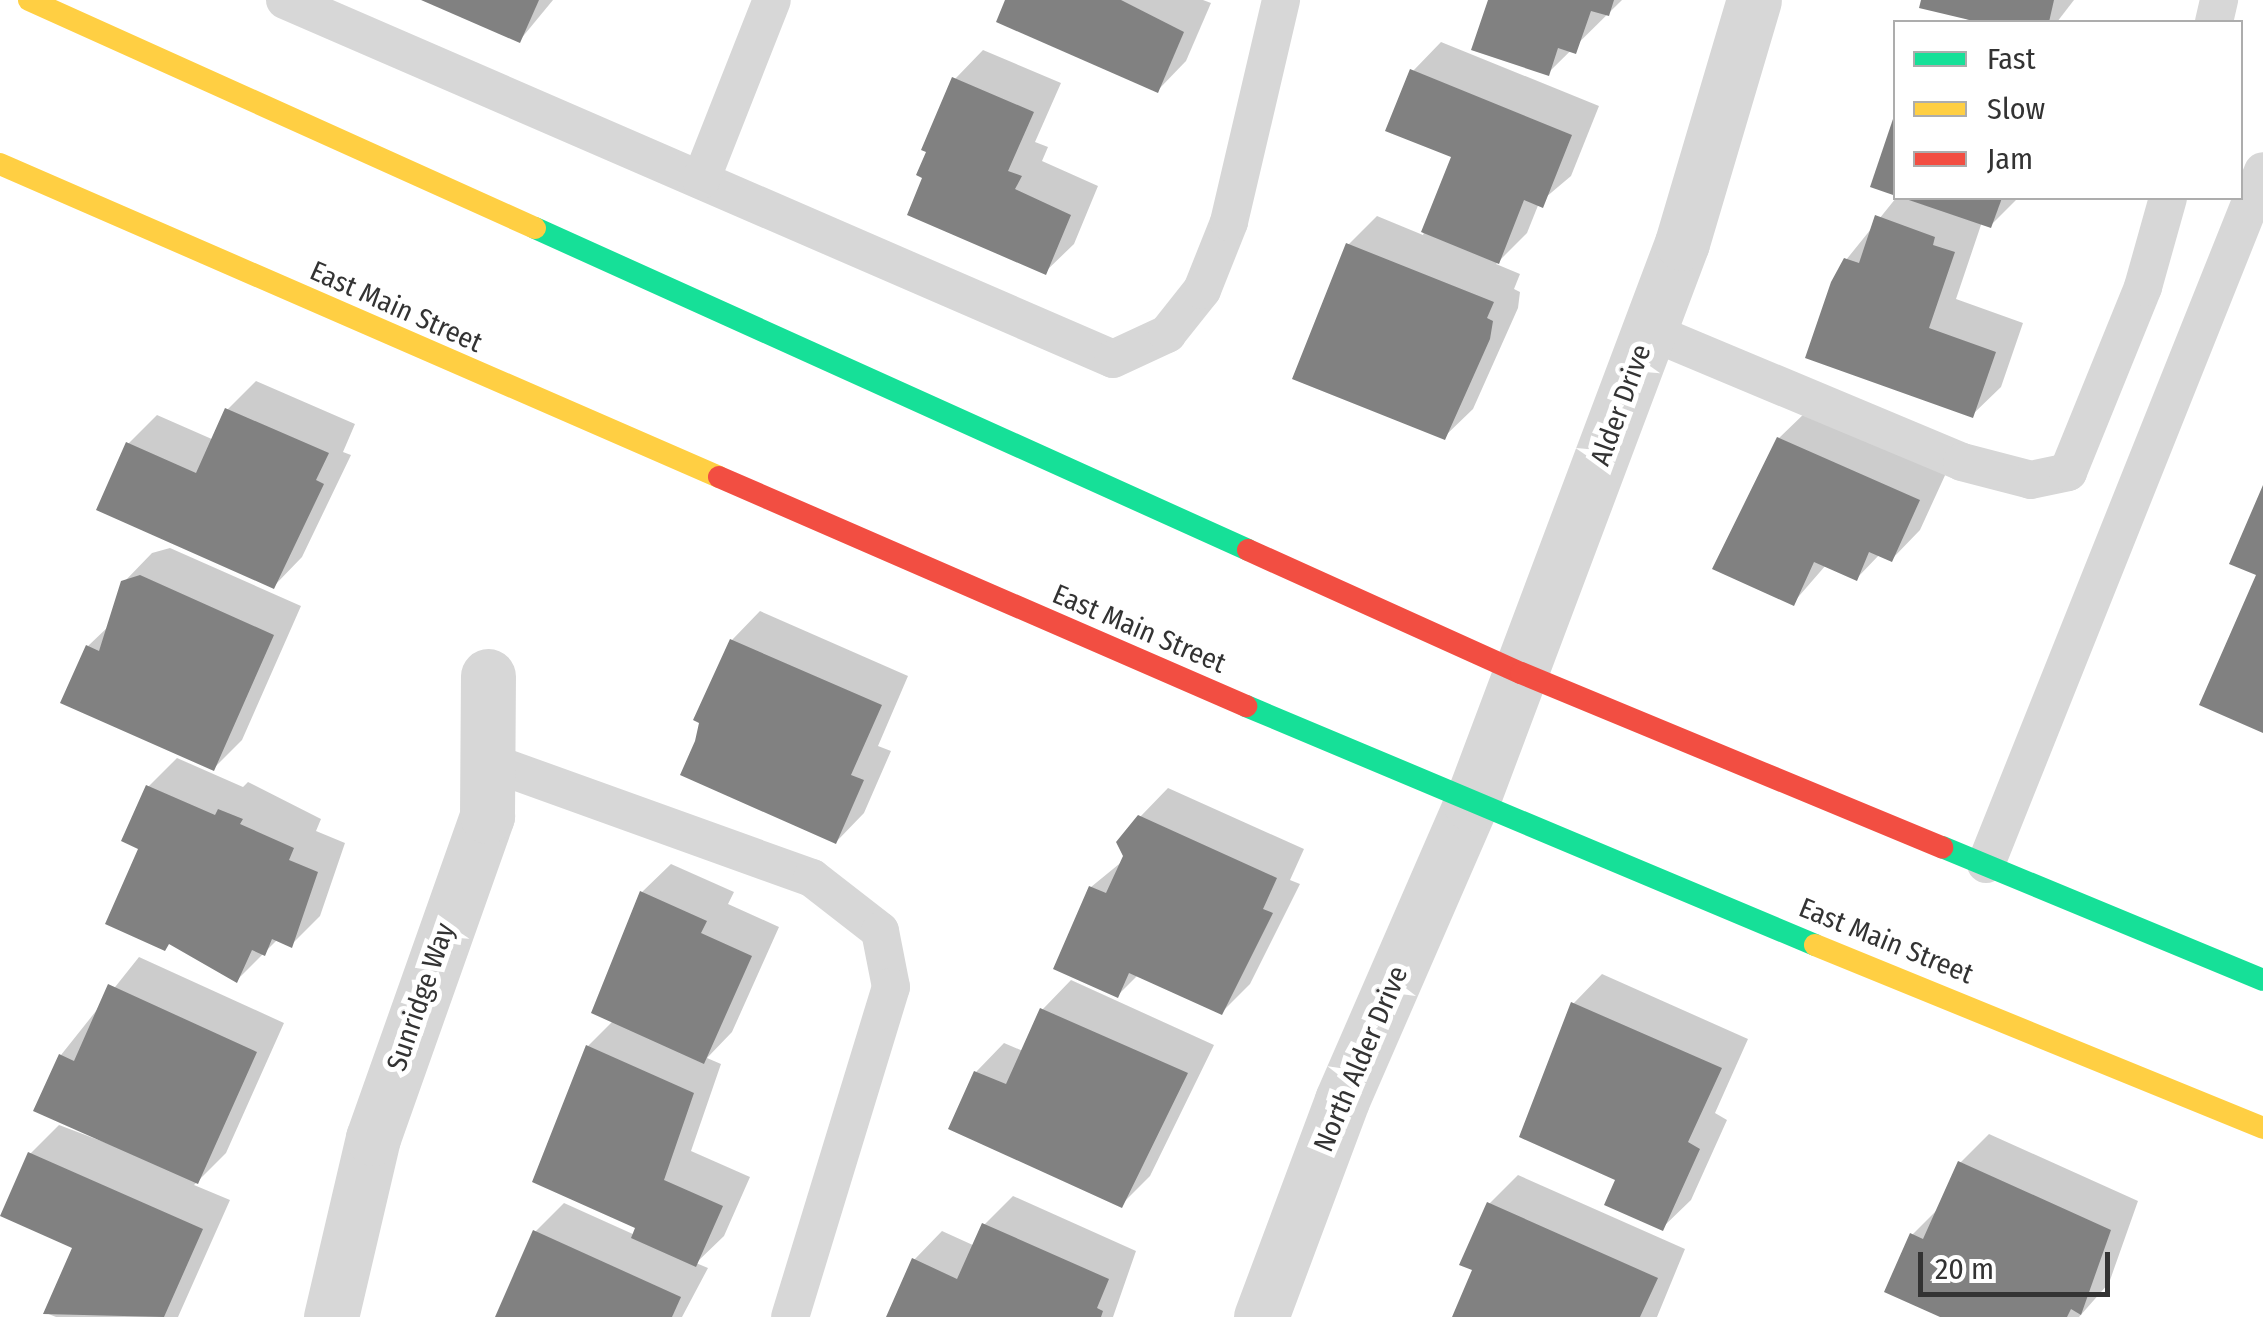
<!DOCTYPE html>
<html>
<head>
<meta charset="utf-8">
<style>
  body { margin:0 }
  #map { position:relative; width:2263px; height:1317px; overflow:hidden; background:#fff; font-family:"Fira Sans Condensed",sans-serif }
  div>[style] { position:absolute }
  .shadow>* { inset:0; background:#0003 }
  .building>* { inset:0; background:#818181 }
  .lane>* { height:38px; margin:-19px; padding:0 19px; transform-origin:19px; border-radius:19px; background:#d7d7d7 }
  .street>* { height:55px; margin:-27.5px; padding:0 27.5px; transform-origin:27.5px; border-radius:27.5px; background:#d7d7d7 }
  .fast>* { height:22px; margin:-11px; padding:0 11px; transform-origin:11px; border-radius:11px; background:#16e098 }
  .slow>* { height:22px; margin:-11px; padding:0 11px; transform-origin:11px; border-radius:11px; background:#ffcf43 }
  .jam>* { height:22px; margin:-11px; padding:0 11px; transform-origin:11px; border-radius:11px; background:#f24e42 }
  span { translate:-50% -50%; white-space:nowrap; text-align:center; line-height:1.15; -webkit-text-stroke:10px #fff; paint-order:stroke }
  .street-label { font-size:28px; color:#333 }
  .legend { position:absolute; left:1893px; top:20px; width:350px; height:180px; box-sizing:border-box; background:#fff; border:2px solid #adadad; margin:0; padding:12px 18px; list-style:none; font-size:30px; color:#333 }
  .legend li { display:flex; align-items:center; gap:20px; height:50px }
  .legend b { width:50px; border:2px solid #adadad }
  .scale { position:absolute; left:1918px; top:1252px; width:192px; height:45px; box-sizing:border-box; border:5px solid #333; border-top:0; padding-left:12px; font-size:30px; line-height:35px; white-space:nowrap; color:#333; -webkit-text-stroke:8px #fff; paint-order:stroke }
</style>
</head>
<body>
<div id="map">
  <div class="shadow">
    <div style="clip-path:polygon(427px 0,553px 0,520px 40px)"></div>
    <div style="clip-path:polygon(1008px 0,1203px 0,1211px 3px,1186px 61px,1158px 90px)"></div>
    <div style="clip-path:polygon(1490px 0,1622px 0,1548px 73px)"></div>
    <div style="clip-path:polygon(1924px 0,2074px 0,2057px 22px,1973px 22px)"></div>
    <div style="clip-path:polygon(1441px 42px,1599px 106px,1571px 176px,1539px 203px,1527px 233px,1496px 264px,1520px 274px,1514px 289px,1520px 292px,1518px 308px,1473px 409px,1444px 437px,1348px 245px,1377px 216px,1423px 235px,1454px 156px,1413px 71px)"></div>
    <div style="clip-path:polygon(983px 50px,1061px 83px,1035px 142px,1048px 147px,1042px 161px,1098px 186px,1074px 244px,1045px 272px,926px 177px,955px 79px)"></div>
    <div style="clip-path:polygon(1896px 198px,2018px 198px,1991px 225px,1982px 222px,1956px 299px,2023px 323px,2001px 387px,1972px 415px,1846px 260px)"></div>
    <div style="clip-path:polygon(256px 381px,355px 424px,343px 452px,351px 455px,302px 557px,274px 586px,128px 444px,157px 415px,214px 440px,227px 410px)"></div>
    <div style="clip-path:polygon(1808px 410px,1947px 471px,1920px 530px,1892px 559px,1880px 554px,1857px 578px,1826px 565px,1793px 603px,1779px 438px)"></div>
    <div style="clip-path:polygon(170px 548px,301px 606px,242px 740px,214px 768px,88px 646px,110px 625px,123px 583px,152px 553px)"></div>
    <div style="clip-path:polygon(760px 611px,908px 676px,878px 746px,891px 751px,864px 813px,836px 842px,698px 741px,732px 640px)"></div>
    <div style="clip-path:polygon(177px 758px,243px 787px,248px 782px,321px 819px,316px 831px,345px 843px,320px 916px,291px 945px,278px 939px,237px 980px,141px 848px,148px 787px)"></div>
    <div style="clip-path:polygon(1168px 788px,1304px 849px,1290px 880px,1300px 884px,1250px 984px,1222px 1012px,1138px 975px,1118px 995px,1091px 887px,1124px 860px,1140px 817px)"></div>
    <div style="clip-path:polygon(671px 864px,734px 892px,728px 904px,779px 927px,732px 1032px,707px 1058px,721px 1064px,691px 1151px,750px 1177px,724px 1236px,696px 1263px,708px 1268px,682px 1317px,497px 1317px,535px 1232px,564px 1203px,635px 1235px,639px 1226px,588px 1046px,613px 1021px,642px 892px)"></div>
    <div style="clip-path:polygon(139px 957px,284px 1023px,226px 1153px,194px 1185px,230px 1200px,178px 1317px,56px 1317px,46px 1313px,76px 1246px,30px 1154px,59px 1125px,133px 1153px,36px 1109px,61px 1055px)"></div>
    <div style="clip-path:polygon(1602px 974px,1748px 1039px,1715px 1113px,1727px 1120px,1691px 1200px,1662px 1228px,1619px 1179px,1522px 1135px,1574px 1003px)"></div>
    <div style="clip-path:polygon(1071px 980px,1214px 1045px,1150px 1176px,1121px 1205px,976px 1072px,1004px 1043px,1023px 1051px,1043px 1009px)"></div>
    <div style="clip-path:polygon(1989px 1134px,2138px 1201px,2109px 1283px,2079px 1317px,1946px 1317px,1912px 1235px,1941px 1206px,1960px 1163px)"></div>
    <div style="clip-path:polygon(1518px 1175px,1685px 1249px,1657px 1317px,1454px 1317px,1475px 1269px,1490px 1203px)"></div>
    <div style="clip-path:polygon(1013px 1196px,1136px 1251px,1113px 1317px,890px 1317px,914px 1260px,942px 1231px,975px 1246px,984px 1225px)"></div>
  </div>
  <div class="building">
    <div style="clip-path:polygon(421px 0,539px 0,520px 43px)"></div>
    <div style="clip-path:polygon(1005px 0,1121px 0,1184px 32px,1158px 93px,996px 22px)"></div>
    <div style="clip-path:polygon(1488px 0,1614px 0,1609px 16px,1591px 11px,1576px 54px,1558px 48px,1549px 76px,1471px 50px)"></div>
    <div style="clip-path:polygon(1921px 0,2054px 0,2049px 22px,1978px 22px,1919px 8px)"></div>
    <div style="clip-path:polygon(1410px 69px,1572px 135px,1543px 208px,1524px 200px,1499px 264px,1421px 232px,1451px 157px,1385px 131px)"></div>
    <div style="clip-path:polygon(952px 77px,1034px 112px,1008px 171px,1022px 176px,1015px 189px,1071px 215px,1046px 275px,907px 215px,922px 178px,916px 175px,926px 152px,921px 150px)"></div>
    <div style="clip-path:polygon(1895px 113px,1896px 113px,1896px 196px,1870px 187px)"></div>
    <div style="clip-path:polygon(1903px 198px,2002px 198px,1991px 228px)"></div>
    <div style="clip-path:polygon(1875px 215px,1935px 237px,1933px 245px,1955px 252px,1929px 328px,1996px 352px,1973px 418px,1805px 358px,1831px 282px,1844px 258px,1859px 263px)"></div>
    <div style="clip-path:polygon(1346px 243px,1494px 302px,1487px 318px,1493px 321px,1490px 339px,1445px 440px,1292px 379px)"></div>
    <div style="clip-path:polygon(225px 408px,329px 453px,316px 480px,324px 484px,274px 589px,96px 510px,126px 442px,196px 473px)"></div>
    <div style="clip-path:polygon(1777px 437px,1920px 500px,1892px 562px,1869px 552px,1857px 581px,1814px 562px,1794px 606px,1712px 569px)"></div>
    <div style="clip-path:polygon(2263px 485px,2263px 733px,2199px 705px,2256px 575px,2229px 564px)"></div>
    <div style="clip-path:polygon(140px 575px,274px 635px,214px 771px,60px 703px,86px 645px,99px 651px,121px 581px)"></div>
    <div style="clip-path:polygon(730px 639px,882px 705px,851px 775px,864px 780px,836px 844px,680px 775px,695px 741px,699px 723px,693px 720px)"></div>
    <div style="clip-path:polygon(146px 785px,215px 815px,218px 809px,243px 819px,240px 824px,294px 848px,289px 860px,318px 872px,292px 948px,272px 939px,265px 956px,252px 950px,237px 983px,169px 944px,165px 951px,105px 924px,138px 849px,121px 841px)"></div>
    <div style="clip-path:polygon(1138px 815px,1277px 878px,1263px 909px,1273px 913px,1222px 1015px,1129px 973px,1118px 998px,1053px 969px,1089px 886px,1106px 893px,1123px 856px,1116px 842px)"></div>
    <div style="clip-path:polygon(640px 891px,707px 921px,701px 933px,752px 956px,704px 1064px,591px 1013px)"></div>
    <div style="clip-path:polygon(108px 984px,257px 1052px,198px 1184px,33px 1111px,59px 1054px,74px 1061px)"></div>
    <div style="clip-path:polygon(1571px 1002px,1722px 1068px,1688px 1142px,1700px 1149px,1663px 1231px,1604px 1205px,1615px 1180px,1519px 1137px)"></div>
    <div style="clip-path:polygon(1040px 1008px,1188px 1073px,1122px 1208px,948px 1129px,974px 1071px,1006px 1084px)"></div>
    <div style="clip-path:polygon(586px 1045px,694px 1093px,664px 1180px,723px 1206px,696px 1267px,631px 1238px,635px 1228px,532px 1182px)"></div>
    <div style="clip-path:polygon(28px 1152px,203px 1229px,164px 1317px,43px 1314px,72px 1248px,0 1216px)"></div>
    <div style="clip-path:polygon(1958px 1161px,2111px 1230px,2081px 1315px,2071px 1309px,2067px 1317px,1940px 1317px,1884px 1292px,1910px 1233px,1923px 1239px)"></div>
    <div style="clip-path:polygon(1487px 1202px,1658px 1278px,1640px 1317px,1452px 1317px,1472px 1270px,1459px 1265px)"></div>
    <div style="clip-path:polygon(982px 1223px,1109px 1279px,1097px 1308px,1103px 1311px,1101px 1317px,886px 1317px,912px 1258px,957px 1279px)"></div>
    <div style="clip-path:polygon(533px 1230px,681px 1297px,672px 1317px,495px 1317px)"></div>
  </div>
  <div class="lane">
    <div style="left:285px;top:0;width:902px;rotate:23.44deg"></div>
    <div style="left:1113px;top:359px;width:60px;rotate:-24.8deg"></div>
    <div style="left:1167px;top:334px;width:56px;rotate:-51.5deg"></div>
    <div style="left:1202px;top:290px;width:73px;rotate:-68.3deg"></div>
    <div style="left:1229px;top:222px;width:228px;rotate:-76.8deg"></div>
    <div style="left:2214px;top:22px;width:23px;rotate:-77deg"></div>
    <div style="left:701px;top:180px;width:193px;rotate:-68.5deg"></div>
    <div style="left:1649px;top:331px;width:339px;rotate:22.7deg"></div>
    <div style="left:1962px;top:462px;width:71px;rotate:14.6deg"></div>
    <div style="left:2031px;top:480px;width:38px;rotate:-12deg"></div>
    <div style="left:2068px;top:472px;width:200px;rotate:-67.9deg"></div>
    <div style="left:2143px;top:287px;width:92px;rotate:-74.3deg"></div>
    <div style="left:484px;top:760px;width:349px;rotate:19.8deg"></div>
    <div style="left:812px;top:878px;width:86px;rotate:37.9deg"></div>
    <div style="left:880px;top:931px;width:57px;rotate:78.9deg"></div>
    <div style="left:891px;top:987px;width:345px;rotate:107deg"></div>
    <div style="left:1986px;top:864px;width:746px;rotate:-68.21deg"></div>
  </div>
  <div class="street">
    <div style="left:331px;top:1317px;width:184px;rotate:-76.8deg"></div>
    <div style="left:373px;top:1138px;width:342px;rotate:-70.5deg"></div>
    <div style="left:487px;top:816px;width:140px;rotate:-89.6deg"></div>
    <div style="left:1261px;top:1317px;width:232px;rotate:-69.5deg"></div>
    <div style="left:1342px;top:1100px;width:323px;rotate:-66.5deg"></div>
    <div style="left:1471px;top:804px;width:599px;rotate:-69.39deg"></div>
    <div style="left:1682px;top:243px;width:253px;rotate:-73.5deg"></div>
  </div>
  <div class="fast">
    <div style="left:535px;top:228px;width:782px;rotate:24.3deg"></div>
    <div style="left:1246px;top:706px;width:617px;rotate:22.78deg"></div>
    <div style="left:1942px;top:847px;width:347px;rotate:22.5deg"></div>
  </div>
  <div class="slow">
    <div style="left:29px;top:0;width:555px;rotate:24.26deg"></div>
    <div style="left:0;top:164px;width:784px;rotate:23.52deg"></div>
    <div style="left:1815px;top:945px;width:484px;rotate:22.2deg"></div>
  </div>
  <div class="jam">
    <div style="left:719px;top:477px;width:575px;rotate:23.49deg"></div>
    <div style="left:1248px;top:550px;width:299px;rotate:24.3deg"></div>
    <div style="left:1521px;top:673px;width:456px;rotate:22.5deg"></div>
  </div>
  <div class="street-label">
    <span style="left:396px;top:307px;rotate:24deg">East Main Street</span>
    <span style="left:1621px;top:405px;rotate:-70deg">Alder Drive</span>
    <span style="left:1139px;top:629px;rotate:23deg">East Main Street</span>
    <span style="left:1886px;top:941px;rotate:22deg">East Main Street</span>
    <span style="left:421px;top:997px;rotate:-71deg">Sunridge Way</span>
    <span style="left:1361px;top:1059px;rotate:-67deg">North Alder Drive</span>
  </div>
  <ul class="legend">
  <li><b style="height:12px;background:#16e098"></b>Fast</li>
  <li><b style="height:12px;background:#ffcf43"></b>Slow</li>
  <li><b style="height:12px;background:#f24e42"></b>Jam</li>
  </ul>
  <div class="scale">20 m</div>
</div>
</body>
</html>
